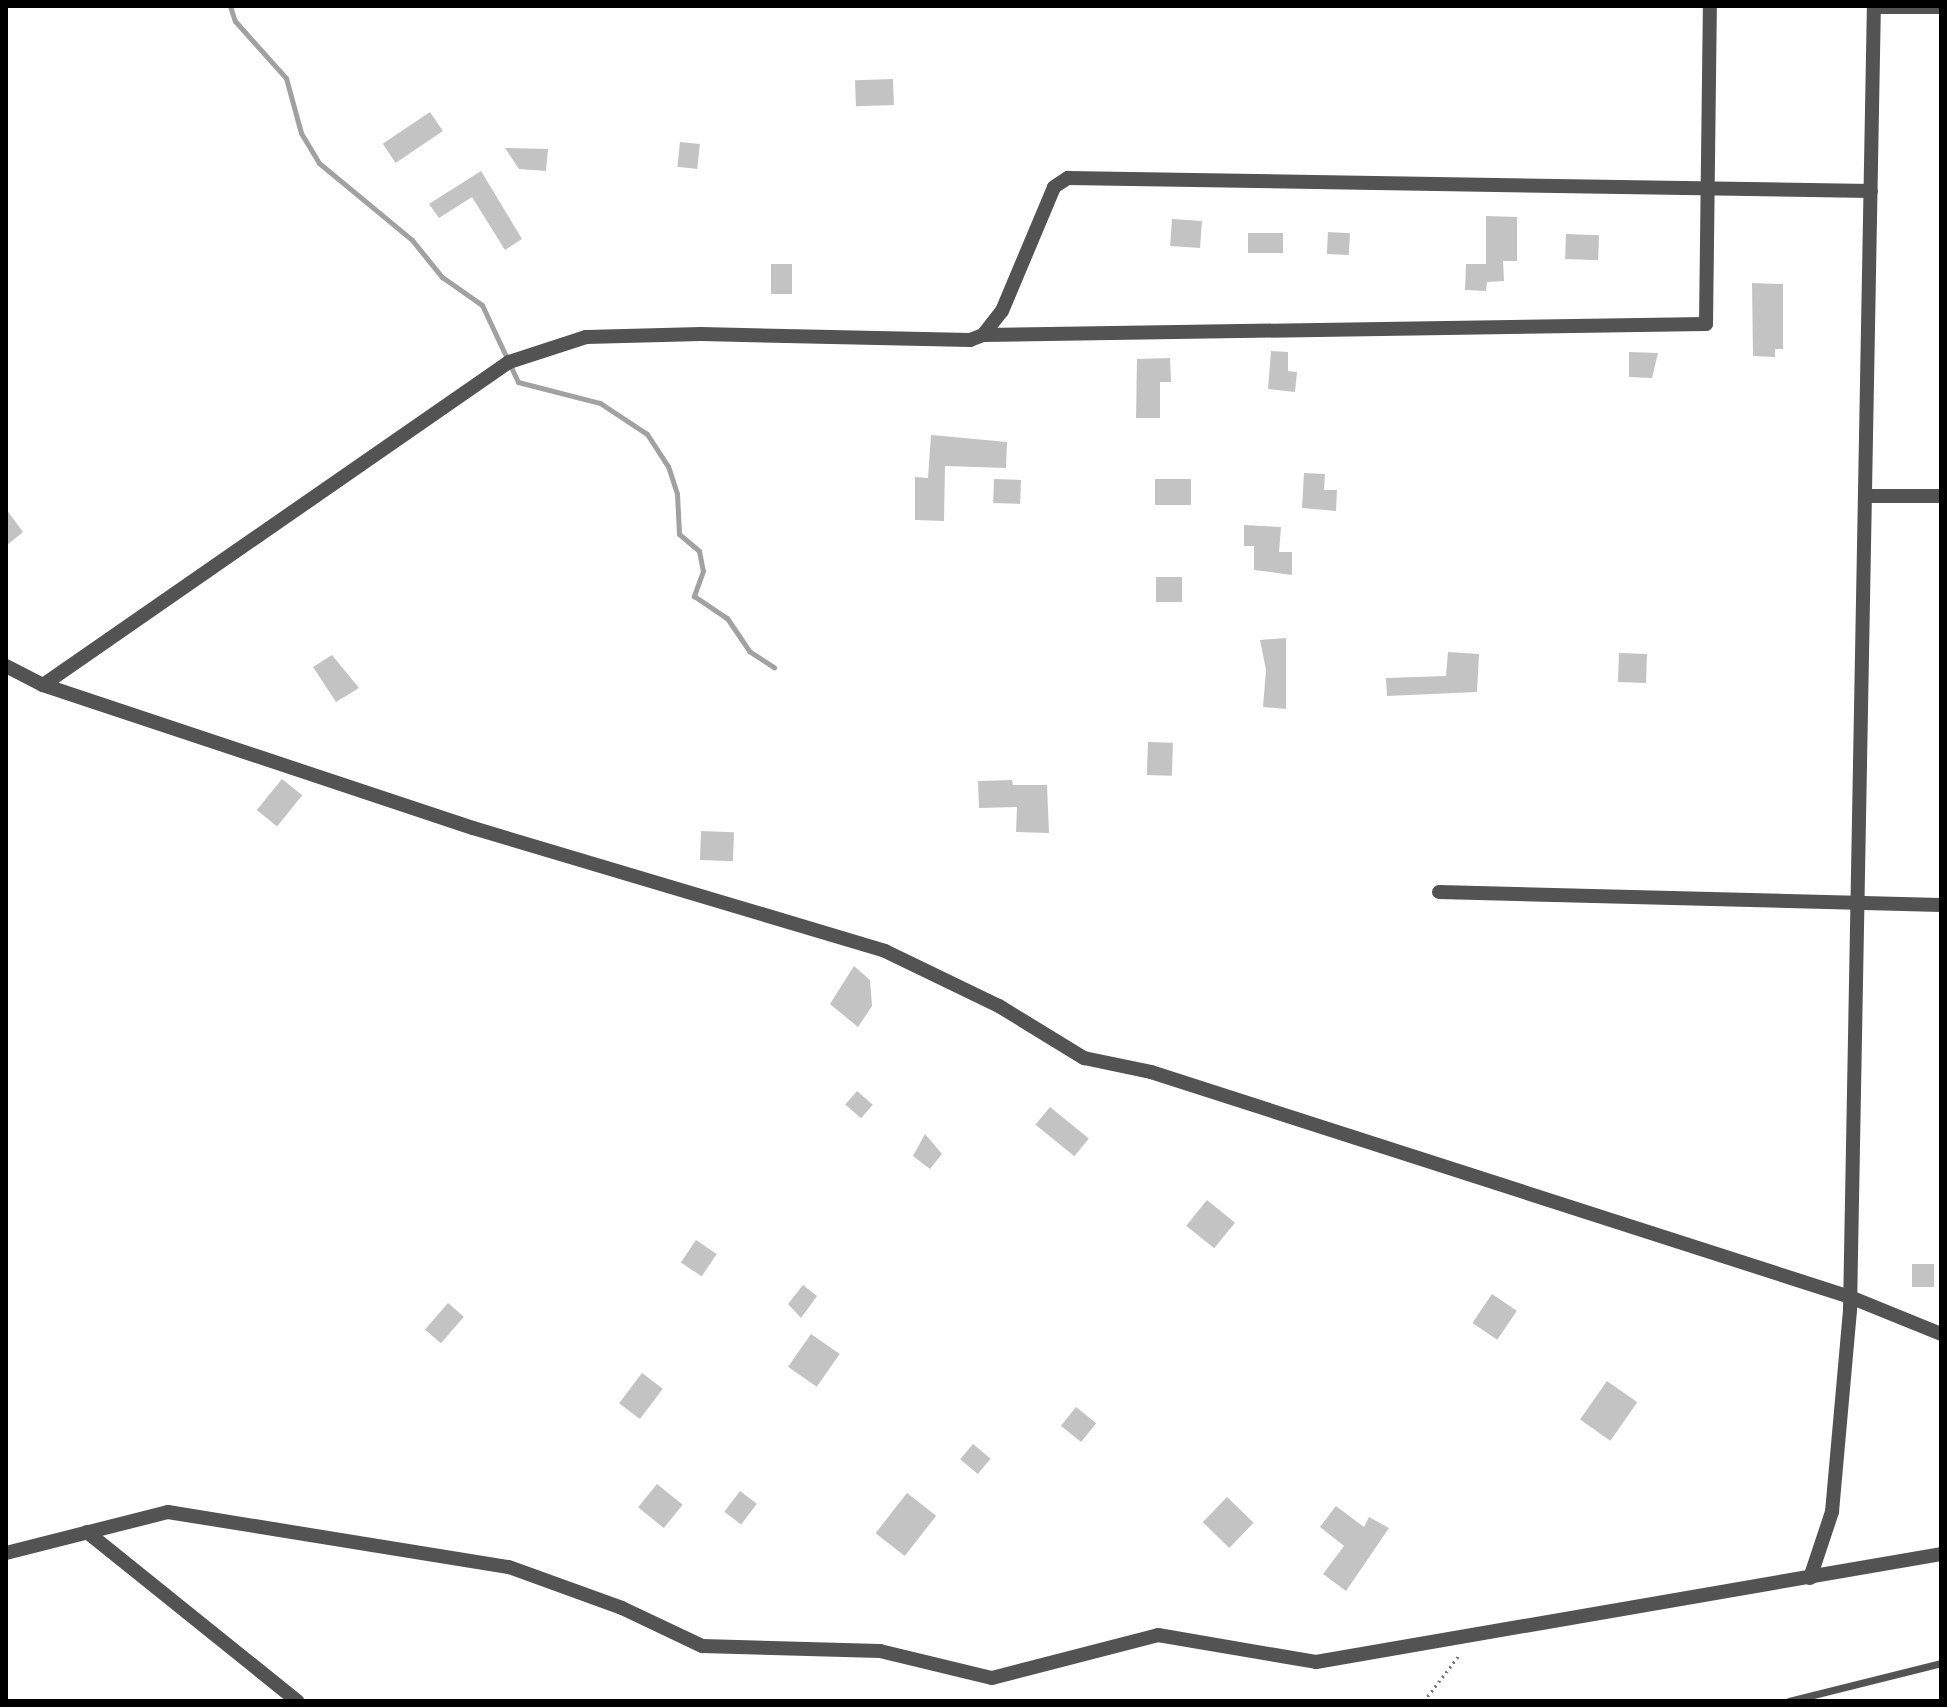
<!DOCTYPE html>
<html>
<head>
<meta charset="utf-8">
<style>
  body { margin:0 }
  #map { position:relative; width:1947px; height:1707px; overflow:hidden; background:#fff; font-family:"Work Sans",sans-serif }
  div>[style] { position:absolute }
  .stream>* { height:5px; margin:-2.5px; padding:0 2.5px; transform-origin:2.5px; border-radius:2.5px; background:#a1a1a1 }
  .building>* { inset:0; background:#c3c3c3; transform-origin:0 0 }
  .path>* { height:3px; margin-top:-1.5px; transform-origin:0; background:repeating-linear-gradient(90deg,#757575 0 2px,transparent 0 6px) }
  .service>* { height:7px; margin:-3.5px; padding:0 3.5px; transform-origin:3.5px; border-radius:3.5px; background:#535353 }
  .minor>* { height:14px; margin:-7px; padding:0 7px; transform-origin:7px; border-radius:7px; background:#535353 }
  span { translate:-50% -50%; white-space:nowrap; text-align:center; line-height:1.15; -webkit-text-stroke:6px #fff; paint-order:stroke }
  .frame { position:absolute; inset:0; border:8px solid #000; pointer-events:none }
</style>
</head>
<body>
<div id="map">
  <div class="stream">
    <div style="left:230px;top:6px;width:16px;rotate:72deg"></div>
    <div style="left:235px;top:21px;width:76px;rotate:48.2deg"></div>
    <div style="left:286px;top:78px;width:57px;rotate:74.7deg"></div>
    <div style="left:301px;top:133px;width:35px;rotate:59deg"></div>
    <div style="left:319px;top:163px;width:121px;rotate:39.6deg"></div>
    <div style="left:412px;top:240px;width:48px;rotate:51deg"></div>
    <div style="left:442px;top:277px;width:49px;rotate:35deg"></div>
    <div style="left:482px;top:305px;width:85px;rotate:64.9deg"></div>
    <div style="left:518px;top:382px;width:85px;rotate:14.4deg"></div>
    <div style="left:600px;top:403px;width:56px;rotate:33.4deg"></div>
    <div style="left:647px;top:434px;width:38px;rotate:57deg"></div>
    <div style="left:668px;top:466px;width:29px;rotate:72deg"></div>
    <div style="left:677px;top:494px;width:40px;rotate:87.1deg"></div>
    <div style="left:679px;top:534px;width:26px;rotate:40deg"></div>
    <div style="left:699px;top:551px;width:20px;rotate:79deg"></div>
    <div style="left:703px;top:571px;width:27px;rotate:110deg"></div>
    <div style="left:694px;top:596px;width:40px;rotate:34deg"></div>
    <div style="left:727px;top:618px;width:40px;rotate:56deg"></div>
    <div style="left:749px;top:651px;width:30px;rotate:33deg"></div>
  </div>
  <div class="building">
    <div style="left:893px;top:79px;width:26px;height:38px;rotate:88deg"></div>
    <div style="left:430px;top:112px;width:23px;height:57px;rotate:56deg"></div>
    <div style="left:680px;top:142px;width:20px;height:25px;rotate:6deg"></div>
    <div style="clip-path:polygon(505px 148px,548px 149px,546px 171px,519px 169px)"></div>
    <div style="clip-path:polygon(481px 171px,522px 239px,505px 250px,472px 197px,439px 218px,429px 204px)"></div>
    <div style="clip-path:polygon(1486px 216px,1517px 217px,1517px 261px,1503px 261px,1504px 281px,1487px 282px,1486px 291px,1465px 290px,1466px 264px,1486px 264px)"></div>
    <div style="left:1172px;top:219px;width:30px;height:27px;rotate:4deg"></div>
    <div style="left:1328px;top:232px;width:22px;height:22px;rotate:3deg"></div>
    <div style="left:1248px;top:233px;width:35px;height:20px"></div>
    <div style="left:1566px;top:234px;width:33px;height:25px;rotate:2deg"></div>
    <div style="left:771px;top:264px;width:21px;height:30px"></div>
    <div style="clip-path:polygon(1752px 283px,1783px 284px,1783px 349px,1775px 349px,1775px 357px,1753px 356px)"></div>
    <div style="clip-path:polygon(1271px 351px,1288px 352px,1288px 371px,1297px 372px,1295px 392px,1268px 389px)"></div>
    <div style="clip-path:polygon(1629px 352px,1658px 353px,1652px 378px,1629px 377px)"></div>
    <div style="clip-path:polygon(1170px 358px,1171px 382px,1160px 382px,1160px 418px,1136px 418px,1137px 359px)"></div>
    <div style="clip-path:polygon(931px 435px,1007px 442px,1006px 468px,945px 466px,944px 521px,915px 520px,915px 477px,928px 478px)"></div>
    <div style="clip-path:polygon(1304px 473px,1325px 474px,1324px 490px,1337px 490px,1336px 511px,1302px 508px)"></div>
    <div style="left:994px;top:479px;width:27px;height:24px;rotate:2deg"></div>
    <div style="left:1155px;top:479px;width:36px;height:26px"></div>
    <div style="clip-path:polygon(6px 509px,23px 532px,6px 546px)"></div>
    <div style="clip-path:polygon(1244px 525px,1281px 527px,1279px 552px,1292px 552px,1292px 575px,1254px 570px,1254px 546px,1244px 546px)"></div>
    <div style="left:1156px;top:577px;width:26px;height:25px"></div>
    <div style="clip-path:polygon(1286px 638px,1286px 709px,1263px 707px,1266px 670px,1260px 640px)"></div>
    <div style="clip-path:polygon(1448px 652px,1479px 654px,1477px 692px,1387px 696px,1386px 678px,1446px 676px)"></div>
    <div style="left:1619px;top:653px;width:28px;height:29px;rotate:2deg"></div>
    <div style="clip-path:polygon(332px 655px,359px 688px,336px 702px,313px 667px)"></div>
    <div style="left:1148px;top:742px;width:25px;height:33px;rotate:2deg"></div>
    <div style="left:282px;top:779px;width:26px;height:40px;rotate:39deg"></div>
    <div style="clip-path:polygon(1012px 780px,1013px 785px,1047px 785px,1049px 833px,1016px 832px,1017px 807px,979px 808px,978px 781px)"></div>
    <div style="left:701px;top:831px;width:33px;height:29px;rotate:2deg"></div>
    <div style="clip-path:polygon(854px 966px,870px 980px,872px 1006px,858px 1027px,830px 1004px)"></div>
    <div style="left:857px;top:1091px;width:21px;height:18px;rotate:41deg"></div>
    <div style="left:1050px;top:1107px;width:50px;height:23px;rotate:39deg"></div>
    <div style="clip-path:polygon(925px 1134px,942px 1154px,930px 1169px,913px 1156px)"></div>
    <div style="left:1207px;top:1200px;width:36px;height:33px;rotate:39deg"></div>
    <div style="left:696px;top:1240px;width:25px;height:27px;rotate:34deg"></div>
    <div style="left:1912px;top:1264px;width:22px;height:23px"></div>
    <div style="clip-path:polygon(803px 1285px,817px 1296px,801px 1318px,788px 1304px)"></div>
    <div style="left:1492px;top:1294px;width:30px;height:35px;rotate:34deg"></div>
    <div style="left:448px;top:1303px;width:21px;height:35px;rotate:41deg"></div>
    <div style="left:811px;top:1334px;width:35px;height:40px;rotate:35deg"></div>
    <div style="left:642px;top:1373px;width:26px;height:38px;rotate:37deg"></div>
    <div style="left:1607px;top:1381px;width:37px;height:47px;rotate:35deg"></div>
    <div style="left:1076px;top:1407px;width:26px;height:24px;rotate:39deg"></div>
    <div style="left:973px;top:1444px;width:23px;height:20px;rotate:40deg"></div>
    <div style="left:657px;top:1484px;width:33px;height:30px;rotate:39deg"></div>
    <div style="left:740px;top:1491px;width:21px;height:26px;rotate:37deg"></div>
    <div style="left:907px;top:1493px;width:37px;height:51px;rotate:38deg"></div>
    <div style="left:1227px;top:1497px;width:37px;height:35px;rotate:44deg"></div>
    <div style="clip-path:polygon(1336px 1506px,1364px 1527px,1369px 1517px,1389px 1528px,1346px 1591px,1323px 1574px,1344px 1546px,1320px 1527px)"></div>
  </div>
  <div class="path">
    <div style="left:1424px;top:1701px;width:59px;rotate:-52.5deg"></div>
  </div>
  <div class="service">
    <div style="left:1789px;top:1701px;width:157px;rotate:-14deg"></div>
  </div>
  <div class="minor">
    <div style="left:1874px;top:7px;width:67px"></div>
    <div style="left:983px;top:335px;width:723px;rotate:-0.87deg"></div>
    <div style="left:1706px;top:324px;width:318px;rotate:-89.3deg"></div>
    <div style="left:1866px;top:496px;width:75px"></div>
    <div style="left:6px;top:666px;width:42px;rotate:27.2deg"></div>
    <div style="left:43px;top:685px;width:567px;rotate:-34.73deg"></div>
    <div style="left:509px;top:362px;width:81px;rotate:-18deg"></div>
    <div style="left:586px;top:337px;width:115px;rotate:-1.5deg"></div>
    <div style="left:701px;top:334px;width:269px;rotate:1.3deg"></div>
    <div style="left:970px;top:340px;width:14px;rotate:-21deg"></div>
    <div style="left:983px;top:335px;width:31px;rotate:-52deg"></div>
    <div style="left:1002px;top:311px;width:134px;rotate:-67.2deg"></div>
    <div style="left:1054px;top:187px;width:17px;rotate:-33deg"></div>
    <div style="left:1068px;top:178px;width:803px;rotate:0.93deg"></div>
    <div style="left:43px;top:685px;width:453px;rotate:18.4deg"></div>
    <div style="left:473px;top:828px;width:430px;rotate:16.6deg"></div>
    <div style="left:885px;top:951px;width:127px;rotate:25.8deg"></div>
    <div style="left:999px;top:1006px;width:100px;rotate:31.5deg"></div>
    <div style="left:1084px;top:1058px;width:68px;rotate:11.8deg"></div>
    <div style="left:1151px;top:1072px;width:734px;rotate:17.84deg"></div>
    <div style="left:1850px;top:1297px;width:98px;rotate:22.1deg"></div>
    <div style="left:1439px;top:892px;width:502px;rotate:1.48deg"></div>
    <div style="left:87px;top:1532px;width:270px;rotate:38.8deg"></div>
    <div style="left:6px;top:1553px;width:167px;rotate:-14.2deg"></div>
    <div style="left:168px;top:1512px;width:345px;rotate:9.2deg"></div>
    <div style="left:509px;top:1567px;width:120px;rotate:19.9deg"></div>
    <div style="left:622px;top:1608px;width:89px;rotate:25.4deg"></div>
    <div style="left:702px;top:1646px;width:178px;rotate:1.6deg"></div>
    <div style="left:880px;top:1651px;width:115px;rotate:13.6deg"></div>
    <div style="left:992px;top:1678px;width:171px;rotate:-14.5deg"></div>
    <div style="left:1158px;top:1635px;width:160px;rotate:9.7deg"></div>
    <div style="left:1316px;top:1662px;width:634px;rotate:-9.8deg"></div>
    <div style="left:1810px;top:1578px;width:70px;rotate:-71.6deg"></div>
    <div style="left:1832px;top:1512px;width:203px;rotate:-84.9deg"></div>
    <div style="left:1850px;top:1310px;width:1304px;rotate:-88.95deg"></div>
  </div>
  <div class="frame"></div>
</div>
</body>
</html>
